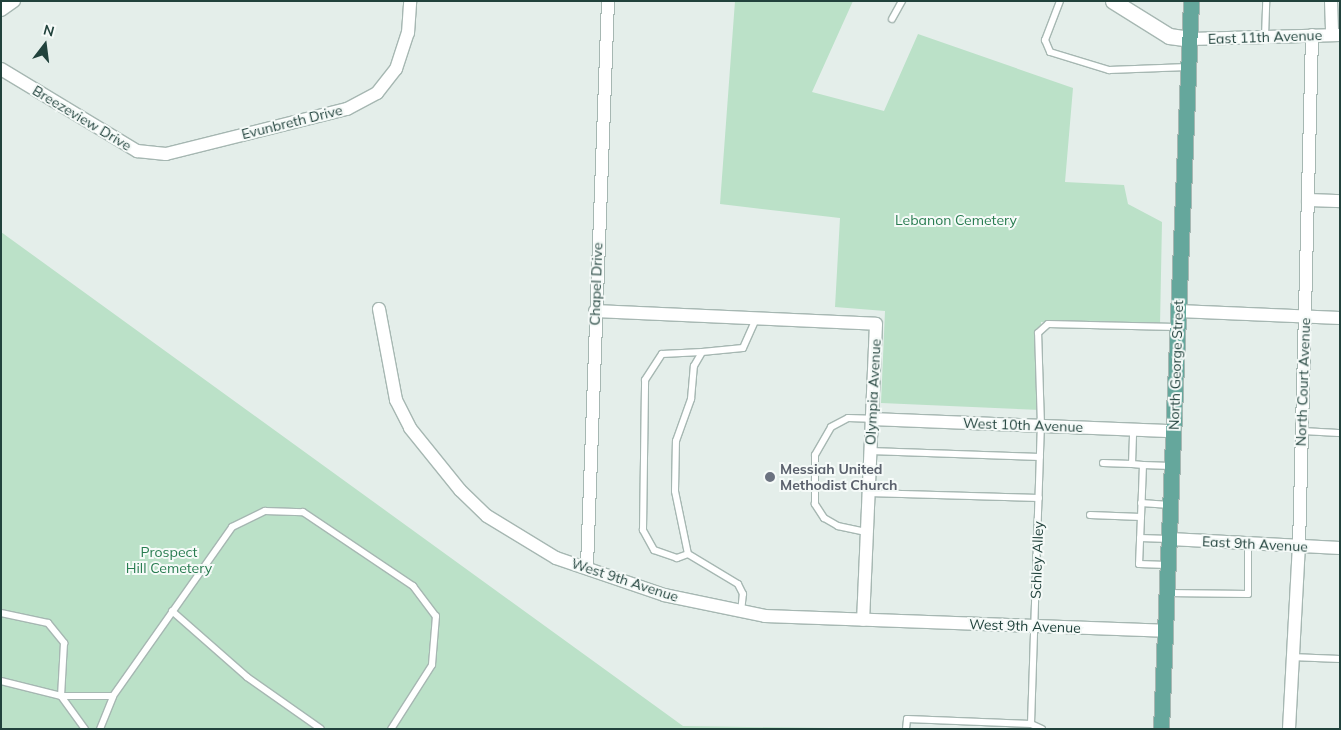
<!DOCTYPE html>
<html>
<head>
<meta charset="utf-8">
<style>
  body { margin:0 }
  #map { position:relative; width:1341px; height:730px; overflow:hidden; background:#e4eeea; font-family:Mulish,sans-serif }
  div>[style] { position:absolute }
  .green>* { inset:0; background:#bbe1c8 }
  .roads { filter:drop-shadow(1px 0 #a6b7b2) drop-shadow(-1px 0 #a6b7b2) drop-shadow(0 1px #a6b7b2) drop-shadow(0 -1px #a6b7b2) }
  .service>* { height:6px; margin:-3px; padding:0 3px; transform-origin:3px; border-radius:3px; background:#fff }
  .minor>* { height:12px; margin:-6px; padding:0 6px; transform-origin:6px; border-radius:6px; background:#fff }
  .tertiary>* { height:15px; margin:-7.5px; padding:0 7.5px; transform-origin:7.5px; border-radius:7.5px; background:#fff }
  .primary>* { height:15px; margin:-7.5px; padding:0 7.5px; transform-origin:7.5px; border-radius:7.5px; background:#65a79c }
  .dots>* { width:14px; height:14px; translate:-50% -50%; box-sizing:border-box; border:2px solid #f5faf8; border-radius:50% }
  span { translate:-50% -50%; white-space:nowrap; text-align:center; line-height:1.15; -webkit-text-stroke:4px #f5faf8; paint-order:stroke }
  .street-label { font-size:14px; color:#21423c }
  .park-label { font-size:14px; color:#287c50 }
  .worship-label { font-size:14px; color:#5b616d; font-weight:700 }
  .left { translate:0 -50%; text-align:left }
  .frame { position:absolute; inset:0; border:2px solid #21423c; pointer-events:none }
  .north { position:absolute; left:20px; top:20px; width:50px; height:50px; -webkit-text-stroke:4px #f5faf8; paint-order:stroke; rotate:15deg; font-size:14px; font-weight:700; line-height:20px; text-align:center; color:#21423c }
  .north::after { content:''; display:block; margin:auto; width:18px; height:22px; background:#21423c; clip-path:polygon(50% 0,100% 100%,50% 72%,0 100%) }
</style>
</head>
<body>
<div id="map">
  <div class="green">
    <div style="clip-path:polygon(735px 1px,853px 1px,812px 92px,884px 111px,918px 34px,1073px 88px,1065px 182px,1124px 185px,1128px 204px,1162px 222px,1160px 326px,1041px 322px,1041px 410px,881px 403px,885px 311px,835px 307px,840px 218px,720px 204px)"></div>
    <div style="clip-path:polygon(1px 232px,683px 726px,898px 729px,1px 729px)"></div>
  </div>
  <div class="roads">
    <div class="service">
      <div style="left:1060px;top:1px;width:42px;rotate:111deg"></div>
      <div style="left:1045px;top:40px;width:13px;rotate:67deg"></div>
      <div style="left:1050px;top:52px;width:62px;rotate:17deg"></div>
      <div style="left:1109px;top:70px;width:79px;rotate:-2.2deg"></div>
      <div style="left:892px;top:19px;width:21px;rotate:-61deg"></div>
      <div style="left:1265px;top:37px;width:36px;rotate:-88deg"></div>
      <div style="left:1301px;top:431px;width:39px;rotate:3deg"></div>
      <div style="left:870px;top:451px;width:170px;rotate:2deg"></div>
      <div style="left:1103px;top:463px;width:29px;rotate:2deg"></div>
      <div style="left:1132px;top:464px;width:34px;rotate:-88deg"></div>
      <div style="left:1143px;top:465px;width:28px;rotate:2deg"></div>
      <div style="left:868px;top:493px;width:171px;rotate:1.7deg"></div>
      <div style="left:1141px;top:503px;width:29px;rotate:4deg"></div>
      <div style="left:1090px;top:515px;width:51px;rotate:2.2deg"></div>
      <div style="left:1141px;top:517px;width:52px;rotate:-87.8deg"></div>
      <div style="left:1143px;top:465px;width:11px;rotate:-175deg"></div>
      <div style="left:1141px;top:517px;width:47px;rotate:92.4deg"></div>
      <div style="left:1139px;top:564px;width:28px;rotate:2deg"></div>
      <div style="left:866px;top:532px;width:29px;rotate:-168deg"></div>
      <div style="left:838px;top:526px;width:16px;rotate:-150deg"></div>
      <div style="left:824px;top:518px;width:17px;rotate:-123deg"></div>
      <div style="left:815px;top:504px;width:49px;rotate:-90deg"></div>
      <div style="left:815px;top:455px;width:32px;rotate:-60deg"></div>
      <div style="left:831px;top:427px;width:19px;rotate:-28deg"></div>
      <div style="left:848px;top:418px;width:23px;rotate:2deg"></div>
      <div style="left:1140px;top:538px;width:29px;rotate:2deg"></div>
      <div style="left:688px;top:554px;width:12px;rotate:160deg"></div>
      <div style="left:677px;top:558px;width:24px;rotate:-161deg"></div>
      <div style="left:654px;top:550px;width:23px;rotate:-119deg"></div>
      <div style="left:643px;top:530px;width:150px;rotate:-89.2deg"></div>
      <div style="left:645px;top:380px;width:31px;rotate:-57deg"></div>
      <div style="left:662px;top:354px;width:40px;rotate:-2.9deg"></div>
      <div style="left:1167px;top:593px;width:81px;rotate:0.7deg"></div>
      <div style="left:1248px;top:594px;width:50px;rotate:-90deg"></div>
      <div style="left:172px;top:611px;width:100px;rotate:41.3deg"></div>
      <div style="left:247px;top:677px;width:90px;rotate:35.1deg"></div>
      <div style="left:741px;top:612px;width:18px;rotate:-84deg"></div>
      <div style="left:743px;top:594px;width:11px;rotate:-117deg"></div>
      <div style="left:738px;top:584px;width:58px;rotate:-149deg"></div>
      <div style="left:688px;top:554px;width:64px;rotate:-101.7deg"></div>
      <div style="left:675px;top:491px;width:50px;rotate:-88.9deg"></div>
      <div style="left:676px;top:441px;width:45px;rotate:-70.3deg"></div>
      <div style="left:691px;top:399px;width:33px;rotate:-85deg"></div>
      <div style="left:694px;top:366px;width:16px;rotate:-60deg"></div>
      <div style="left:702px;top:352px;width:41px;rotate:-5.6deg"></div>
      <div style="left:743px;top:348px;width:32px;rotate:-66deg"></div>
      <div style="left:1px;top:613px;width:48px;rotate:12deg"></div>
      <div style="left:48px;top:623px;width:26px;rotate:51deg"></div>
      <div style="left:64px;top:643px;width:53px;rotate:93.2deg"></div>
      <div style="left:61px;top:696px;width:52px"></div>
      <div style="left:1291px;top:657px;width:49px;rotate:2.3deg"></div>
      <div style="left:1px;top:681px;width:62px;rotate:14deg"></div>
      <div style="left:61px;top:696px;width:41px;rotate:54deg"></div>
      <div style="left:1031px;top:724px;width:298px;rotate:-88.1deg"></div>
      <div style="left:1041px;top:426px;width:93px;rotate:-91.8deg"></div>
      <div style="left:1038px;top:333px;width:13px;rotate:-42deg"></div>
      <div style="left:1048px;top:324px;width:129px;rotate:1.3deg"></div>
      <div style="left:100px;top:729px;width:35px;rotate:-68deg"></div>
      <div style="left:113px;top:696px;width:207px;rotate:-54.8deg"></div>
      <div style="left:232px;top:527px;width:37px;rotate:-26deg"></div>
      <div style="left:265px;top:511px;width:38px;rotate:2deg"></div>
      <div style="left:303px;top:512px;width:133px;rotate:33.9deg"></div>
      <div style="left:413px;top:586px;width:38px;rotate:53deg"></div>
      <div style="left:436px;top:616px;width:49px;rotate:94.7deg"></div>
      <div style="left:432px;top:665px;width:76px;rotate:122.6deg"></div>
      <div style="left:906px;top:729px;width:10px;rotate:-84deg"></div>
      <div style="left:907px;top:719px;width:124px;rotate:2.3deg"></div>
      <div style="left:1031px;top:724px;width:12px;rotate:24deg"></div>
    </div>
    <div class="minor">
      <div style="left:1331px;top:1px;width:34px;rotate:88deg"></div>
      <div style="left:1px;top:10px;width:16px;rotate:-35deg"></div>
      <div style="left:1190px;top:39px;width:150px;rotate:-1.5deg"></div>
      <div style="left:1px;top:69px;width:159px;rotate:31.1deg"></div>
      <div style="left:137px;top:151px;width:29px;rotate:6deg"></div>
      <div style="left:166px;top:154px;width:187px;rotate:-14deg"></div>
      <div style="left:347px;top:109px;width:34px;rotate:-28deg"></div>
      <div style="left:377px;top:93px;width:31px;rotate:-52deg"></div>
      <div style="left:396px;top:69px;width:38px;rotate:-72deg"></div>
      <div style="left:408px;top:33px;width:32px;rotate:-86deg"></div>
      <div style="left:1308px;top:200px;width:32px;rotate:2deg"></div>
      <div style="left:379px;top:309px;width:93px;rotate:79.4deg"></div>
      <div style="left:396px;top:400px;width:31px;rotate:63deg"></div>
      <div style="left:410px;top:428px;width:80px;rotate:51.1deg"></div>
      <div style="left:460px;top:490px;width:37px;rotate:44deg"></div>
      <div style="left:487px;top:516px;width:81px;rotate:31.3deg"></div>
      <div style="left:556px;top:558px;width:114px;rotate:18.9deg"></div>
      <div style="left:664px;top:595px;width:103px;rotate:11.7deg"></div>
      <div style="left:765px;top:616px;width:400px;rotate:2.1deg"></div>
      <div style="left:595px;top:311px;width:281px;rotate:2.6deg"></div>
      <div style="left:876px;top:324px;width:296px;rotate:92.5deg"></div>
      <div style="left:1178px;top:311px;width:162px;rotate:2.5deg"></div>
      <div style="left:871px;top:419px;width:303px;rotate:2.3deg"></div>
      <div style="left:1170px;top:539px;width:170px;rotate:3deg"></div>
      <div style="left:587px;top:566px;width:565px;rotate:-87.87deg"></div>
      <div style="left:1289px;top:729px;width:183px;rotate:-86.9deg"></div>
      <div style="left:1299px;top:546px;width:511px;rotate:-88.54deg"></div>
    </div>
    <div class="tertiary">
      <div style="left:1113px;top:1px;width:66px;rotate:32deg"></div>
      <div style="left:1169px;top:36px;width:21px;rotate:8deg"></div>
    </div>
    <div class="primary">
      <div style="left:1161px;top:729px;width:729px;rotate:-87.64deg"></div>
    </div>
  </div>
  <div class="dots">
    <div style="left:770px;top:477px;background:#6b7280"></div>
  </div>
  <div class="street-label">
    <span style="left:1265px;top:37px;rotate:-2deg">East 11th Avenue</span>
    <span style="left:82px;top:118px;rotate:31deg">Breezeview Drive</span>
    <span style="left:292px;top:122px;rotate:-14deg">Evunbreth Drive</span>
    <span style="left:596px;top:284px;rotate:-88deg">Chapel Drive</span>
    <span style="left:1176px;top:365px;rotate:-88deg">North George Street</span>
    <span style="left:1303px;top:382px;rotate:-88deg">North Court Avenue</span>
    <span style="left:873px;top:392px;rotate:-87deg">Olympia Avenue</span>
    <span style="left:1023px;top:425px;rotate:2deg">West 10th Avenue</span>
    <span style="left:1255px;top:544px;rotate:3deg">East 9th Avenue</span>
    <span style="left:1037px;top:560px;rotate:-88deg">Schley Alley</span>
    <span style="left:625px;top:580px;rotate:18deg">West 9th Avenue</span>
    <span style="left:1025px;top:626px;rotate:2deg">West 9th Avenue</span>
  </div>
  <div class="park-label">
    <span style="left:956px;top:220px">Lebanon Cemetery</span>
    <span style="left:169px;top:560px">Prospect<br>Hill Cemetery</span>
  </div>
  <div class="worship-label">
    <span class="left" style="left:780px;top:477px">Messiah United<br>Methodist Church</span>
  </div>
  <div class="frame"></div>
  <div class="north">N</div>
</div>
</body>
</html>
